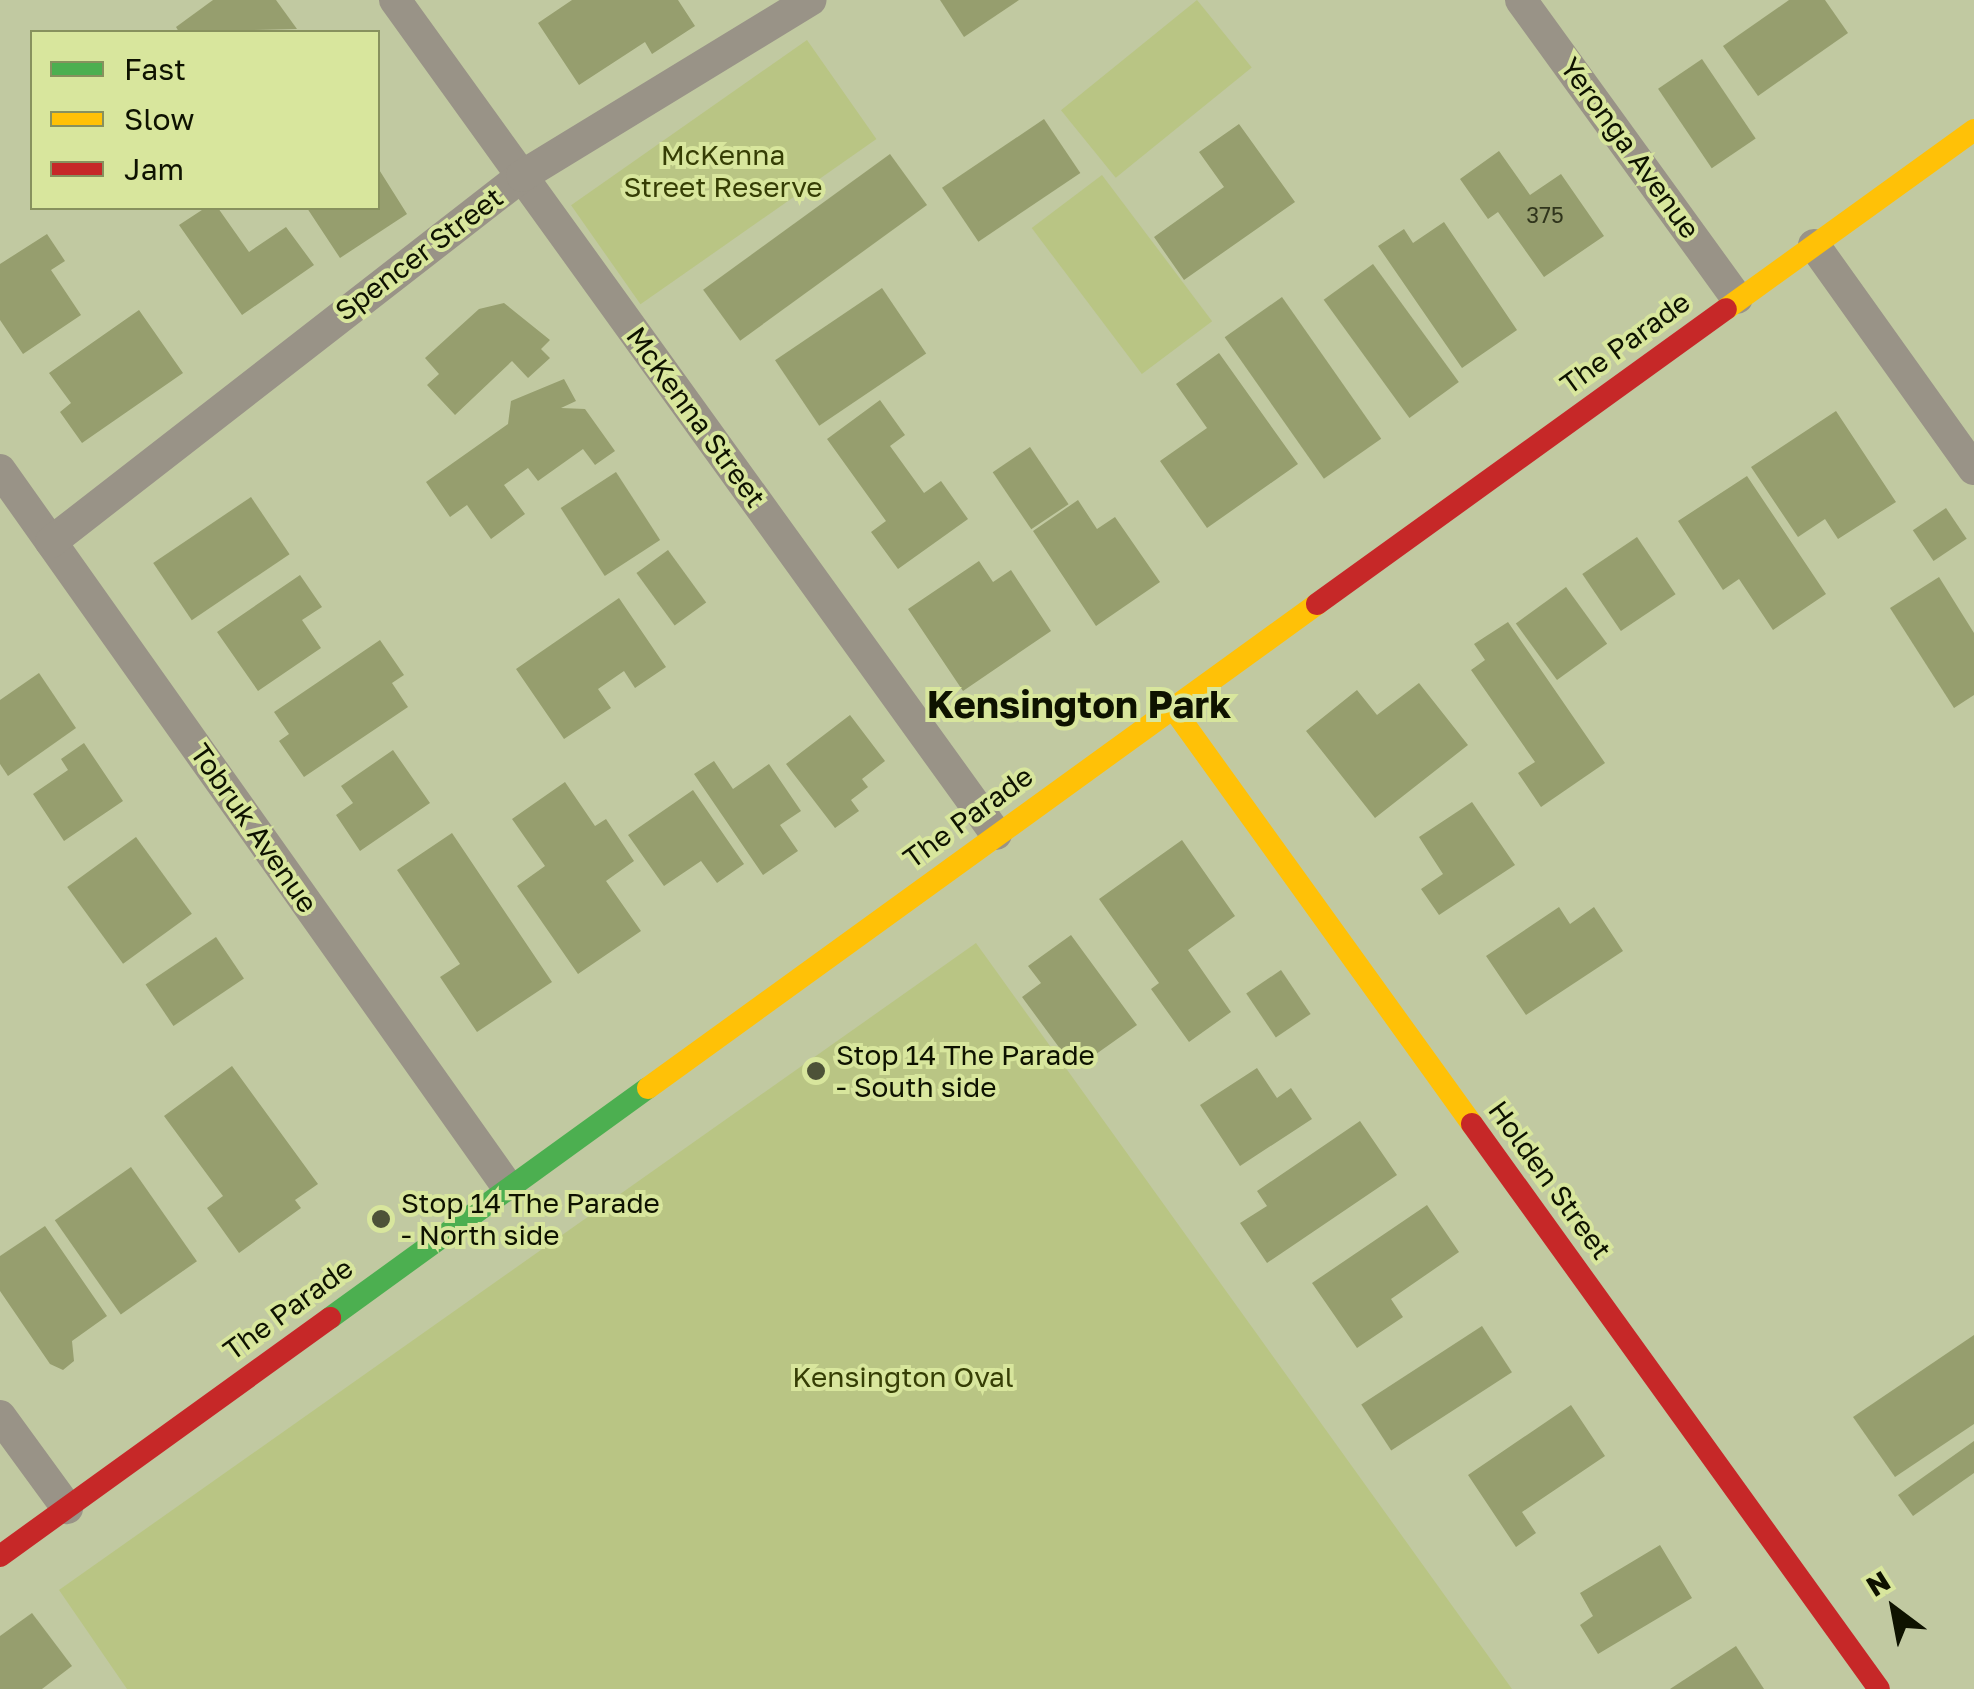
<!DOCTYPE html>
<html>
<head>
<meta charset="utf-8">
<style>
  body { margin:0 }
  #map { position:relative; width:1974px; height:1689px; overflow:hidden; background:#c1c9a1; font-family:"Golos Text",sans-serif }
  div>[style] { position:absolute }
  .green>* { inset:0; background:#b9c584; transform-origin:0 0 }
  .building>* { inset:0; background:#969e6e; transform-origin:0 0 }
  .street>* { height:32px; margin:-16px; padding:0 16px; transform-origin:16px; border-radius:16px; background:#999387 }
  .fast>* { height:22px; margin:-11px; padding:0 11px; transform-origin:11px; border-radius:11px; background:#4caf50 }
  .slow>* { height:22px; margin:-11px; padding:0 11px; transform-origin:11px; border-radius:11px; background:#ffc107 }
  .jam>* { height:22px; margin:-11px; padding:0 11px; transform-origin:11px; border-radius:11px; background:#c62828 }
  .dots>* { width:28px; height:28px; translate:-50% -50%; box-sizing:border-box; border:5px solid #d8e69d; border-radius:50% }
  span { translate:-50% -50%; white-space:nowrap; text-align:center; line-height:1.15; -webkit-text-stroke:8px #d8e69d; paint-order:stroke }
  .number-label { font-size:22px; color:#30351c }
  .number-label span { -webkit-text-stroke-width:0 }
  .street-label { font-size:28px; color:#0e1200 }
  .park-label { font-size:28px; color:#363e05 }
  .poi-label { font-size:28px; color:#0e1200 }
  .left { translate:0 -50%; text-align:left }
  .district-label { font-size:38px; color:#0e1200; font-weight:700 }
  .legend { position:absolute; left:30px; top:30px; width:350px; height:180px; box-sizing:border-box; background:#d8e69d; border:2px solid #87915e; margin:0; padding:12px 18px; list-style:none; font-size:30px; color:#0e1200 }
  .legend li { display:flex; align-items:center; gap:20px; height:50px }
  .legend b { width:50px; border:2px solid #87915e }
  .north { position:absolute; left:1844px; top:1559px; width:100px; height:100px; -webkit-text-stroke:8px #d8e69d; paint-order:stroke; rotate:328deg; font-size:28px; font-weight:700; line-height:40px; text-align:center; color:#0e1200 }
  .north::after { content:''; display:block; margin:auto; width:35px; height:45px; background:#0e1200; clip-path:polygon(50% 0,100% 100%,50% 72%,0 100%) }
</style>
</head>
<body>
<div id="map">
  <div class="green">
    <div style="left:1197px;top:0;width:87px;height:175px;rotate:51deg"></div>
    <div style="left:807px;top:40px;width:121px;height:288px;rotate:55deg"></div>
    <div style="left:1102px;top:175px;width:183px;height:88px;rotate:53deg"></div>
    <div style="clip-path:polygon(976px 943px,1512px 1689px,127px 1689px,59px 1590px)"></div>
  </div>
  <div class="building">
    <div style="clip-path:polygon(213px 0,276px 0,297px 29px,179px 32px,176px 27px)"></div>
    <div style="clip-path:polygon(572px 0,678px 0,695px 26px,652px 54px,645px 42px,579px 85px,538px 23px)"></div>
    <div style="clip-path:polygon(940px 0,1019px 0,964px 37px)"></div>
    <div style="clip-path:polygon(1789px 0,1825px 0,1848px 33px,1758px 96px,1723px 46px)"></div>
    <div style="left:1702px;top:59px;width:96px;height:53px;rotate:56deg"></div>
    <div style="left:1044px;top:119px;width:65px;height:123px;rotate:56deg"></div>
    <div style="clip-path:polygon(1239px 124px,1295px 202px,1184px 280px,1154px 237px,1224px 187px,1199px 152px)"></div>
    <div style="clip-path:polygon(1499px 151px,1530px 195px,1561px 174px,1604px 236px,1544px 277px,1498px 212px,1488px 219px,1460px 179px)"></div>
    <div style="left:890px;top:154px;width:63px;height:231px;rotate:54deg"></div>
    <div style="clip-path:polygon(378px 168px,407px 214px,340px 258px,307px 208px,378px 208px)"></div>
    <div style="clip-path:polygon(205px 208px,218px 208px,249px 252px,286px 227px,314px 265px,242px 315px,179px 225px)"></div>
    <div style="clip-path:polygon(1444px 222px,1517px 330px,1462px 368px,1378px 246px,1404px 229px,1413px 243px)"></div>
    <div style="clip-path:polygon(47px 234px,65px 261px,51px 270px,81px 315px,23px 354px,0 320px,0 264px)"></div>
    <div style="left:1373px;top:264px;width:146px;height:61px;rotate:54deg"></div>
    <div style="left:882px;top:288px;width:79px;height:129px;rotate:56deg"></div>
    <div style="left:1282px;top:297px;width:173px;height:70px;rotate:55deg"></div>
    <div style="clip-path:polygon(504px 303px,550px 340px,541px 349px,550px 358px,528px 378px,512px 361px,455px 415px,427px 385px,439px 374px,425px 358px,479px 309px)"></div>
    <div style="clip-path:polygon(139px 310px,183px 373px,82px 443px,60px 412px,71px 403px,49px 373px)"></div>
    <div style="clip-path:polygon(1219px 353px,1298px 464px,1207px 528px,1160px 461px,1207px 428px,1176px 384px)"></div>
    <div style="clip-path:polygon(564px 379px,576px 401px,561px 408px,585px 409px,615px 451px,595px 465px,583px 449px,538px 481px,528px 468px,504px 485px,525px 514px,491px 539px,467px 505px,450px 517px,426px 482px,508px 424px,511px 401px)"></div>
    <div style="clip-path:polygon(880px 400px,905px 435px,890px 446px,924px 493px,941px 481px,968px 519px,898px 569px,871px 532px,886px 521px,827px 439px)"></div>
    <div style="clip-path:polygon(1836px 411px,1896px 502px,1838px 539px,1825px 519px,1798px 537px,1751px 467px)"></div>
    <div style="left:1030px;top:447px;width:69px;height:45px;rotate:56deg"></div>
    <div style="left:616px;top:472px;width:81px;height:66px;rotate:57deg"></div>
    <div style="clip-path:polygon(1747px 476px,1826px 594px,1773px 630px,1739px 579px,1723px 590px,1678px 521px)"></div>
    <div style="left:251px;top:497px;width:69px;height:118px;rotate:56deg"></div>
    <div style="clip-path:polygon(1078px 500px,1097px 529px,1115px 517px,1160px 582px,1096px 626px,1033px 531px)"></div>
    <div style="left:1946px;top:508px;width:37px;height:40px;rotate:56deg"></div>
    <div style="left:1637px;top:537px;width:69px;height:66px;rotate:56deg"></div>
    <div style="left:668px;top:550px;width:65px;height:39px;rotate:54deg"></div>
    <div style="clip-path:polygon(979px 561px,993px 582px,1011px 570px,1051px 631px,963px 691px,908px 609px)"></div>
    <div style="clip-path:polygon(300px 575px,322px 607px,302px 620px,321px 648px,258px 691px,217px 632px)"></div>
    <div style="clip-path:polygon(1939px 577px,1974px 633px,1974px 695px,1954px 708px,1890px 608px)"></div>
    <div style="left:1566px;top:587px;width:70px;height:62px;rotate:54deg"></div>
    <div style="clip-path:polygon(619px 598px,666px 667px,635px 688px,624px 671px,598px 689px,611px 708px,564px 739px,516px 669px)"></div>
    <div style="clip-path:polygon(1508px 622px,1605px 763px,1541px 807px,1518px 773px,1535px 762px,1471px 670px,1485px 660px,1474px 644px)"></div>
    <div style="clip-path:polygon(380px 640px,404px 675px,392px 683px,408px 707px,304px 777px,279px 741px,289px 734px,274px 712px)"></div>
    <div style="clip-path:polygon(39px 673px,76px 728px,8px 776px,0 764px,0 700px)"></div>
    <div style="clip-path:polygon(1419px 683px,1468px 745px,1375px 818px,1306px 731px,1357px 690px,1377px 715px)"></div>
    <div style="clip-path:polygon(850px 715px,885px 761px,862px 779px,868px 787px,851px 800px,859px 811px,835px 828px,786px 764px)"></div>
    <div style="clip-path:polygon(84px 743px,123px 801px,64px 841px,33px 794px,68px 770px,61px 759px)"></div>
    <div style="clip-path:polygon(393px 750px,430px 803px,360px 851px,336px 815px,353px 803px,341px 786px)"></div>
    <div style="clip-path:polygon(714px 761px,733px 789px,769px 764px,801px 811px,780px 825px,798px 851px,763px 875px,694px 774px)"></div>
    <div style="clip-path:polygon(565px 782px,595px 826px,606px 819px,634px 861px,606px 881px,641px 931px,578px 974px,517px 886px,545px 866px,512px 819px)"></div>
    <div style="clip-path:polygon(693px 790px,744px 864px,717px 883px,701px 861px,664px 886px,628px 835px)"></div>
    <div style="clip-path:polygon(1472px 802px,1515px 865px,1439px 915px,1421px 889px,1443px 874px,1419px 837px)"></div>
    <div style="clip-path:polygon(452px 833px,552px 982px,477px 1032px,440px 977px,460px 964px,397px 870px)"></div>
    <div style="left:136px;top:837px;width:95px;height:85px;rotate:54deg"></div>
    <div style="clip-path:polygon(1182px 840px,1235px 916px,1188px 950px,1231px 1012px,1189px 1042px,1151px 989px,1159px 983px,1099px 899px)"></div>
    <div style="clip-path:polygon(1559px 907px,1570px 924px,1594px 907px,1623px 951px,1526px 1015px,1486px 956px)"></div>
    <div style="clip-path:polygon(1071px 935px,1137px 1025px,1075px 1069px,1022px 997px,1041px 983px,1028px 966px)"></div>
    <div style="left:216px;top:937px;width:50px;height:85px;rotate:56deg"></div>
    <div style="left:1281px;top:970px;width:53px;height:42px;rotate:56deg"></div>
    <div style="clip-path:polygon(232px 1066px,318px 1184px,295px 1200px,301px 1208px,239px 1253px,207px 1208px,223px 1196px,164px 1116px)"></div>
    <div style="clip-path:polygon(1257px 1068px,1277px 1098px,1291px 1088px,1312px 1119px,1240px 1166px,1200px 1105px)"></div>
    <div style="clip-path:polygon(1360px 1121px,1397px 1175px,1267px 1263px,1240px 1223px,1267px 1206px,1257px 1191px)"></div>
    <div style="left:131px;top:1167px;width:115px;height:93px;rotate:55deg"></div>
    <div style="clip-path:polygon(1427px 1205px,1459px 1252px,1391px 1299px,1403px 1317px,1357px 1348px,1312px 1283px)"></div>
    <div style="clip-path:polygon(45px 1226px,107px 1316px,72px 1341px,74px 1361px,63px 1370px,50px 1364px,0 1291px,0 1256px)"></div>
    <div style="left:1482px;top:1326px;width:55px;height:144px;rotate:57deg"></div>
    <div style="clip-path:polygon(1974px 1335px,1974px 1424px,1895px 1477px,1853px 1417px)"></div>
    <div style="clip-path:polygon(1571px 1405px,1605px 1456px,1522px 1512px,1536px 1533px,1516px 1547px,1468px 1475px)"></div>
    <div style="clip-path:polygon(1974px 1441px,1974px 1473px,1913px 1516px,1898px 1495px)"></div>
    <div style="clip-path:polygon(1660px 1545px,1692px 1598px,1598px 1654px,1580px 1625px,1593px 1616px,1580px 1593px)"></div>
    <div style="clip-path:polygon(32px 1613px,72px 1666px,42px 1689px,0 1689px,0 1636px)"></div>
    <div style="clip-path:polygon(1736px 1646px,1764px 1689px,1670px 1689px)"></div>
  </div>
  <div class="street">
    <div style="left:395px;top:0;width:1028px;rotate:54.22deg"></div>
    <div style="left:1521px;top:0;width:368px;rotate:54.1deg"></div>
    <div style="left:1814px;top:245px;width:275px;rotate:54.5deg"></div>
    <div style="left:0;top:470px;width:877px;rotate:54.7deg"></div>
    <div style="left:51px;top:542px;width:596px;rotate:-37.85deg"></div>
    <div style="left:522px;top:176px;width:338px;rotate:-31.4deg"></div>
    <div style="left:0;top:1416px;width:114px;rotate:53.9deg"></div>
  </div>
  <div class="fast">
    <div style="left:330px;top:1318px;width:392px;rotate:-35.9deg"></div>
  </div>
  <div class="slow">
    <div style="left:1726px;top:309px;width:306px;rotate:-35.8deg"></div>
    <div style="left:1172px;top:707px;width:514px;rotate:54.27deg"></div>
    <div style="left:648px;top:1088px;width:826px;rotate:-35.88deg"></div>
  </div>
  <div class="jam">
    <div style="left:1317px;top:604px;width:504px;rotate:-35.8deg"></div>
    <div style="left:1472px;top:1124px;width:696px;rotate:54.23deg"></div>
    <div style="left:0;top:1556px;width:407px;rotate:-35.8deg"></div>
  </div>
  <div class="dots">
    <div style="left:816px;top:1071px;background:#4d5238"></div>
    <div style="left:381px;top:1219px;background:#4d5238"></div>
  </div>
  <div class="number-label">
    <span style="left:1545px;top:215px">375</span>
  </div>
  <div class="street-label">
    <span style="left:1630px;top:148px;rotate:54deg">Yeronga Avenue</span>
    <span style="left:419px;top:254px;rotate:-37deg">Spencer Street</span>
    <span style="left:1625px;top:343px;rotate:-36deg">The Parade</span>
    <span style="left:696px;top:417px;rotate:54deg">McKenna Street</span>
    <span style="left:968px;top:817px;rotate:-36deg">The Parade</span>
    <span style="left:254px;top:828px;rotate:55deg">Tobruk Avenue</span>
    <span style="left:1550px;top:1180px;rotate:54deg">Holden Street</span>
    <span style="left:288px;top:1309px;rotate:-36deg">The Parade</span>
  </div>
  <div class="park-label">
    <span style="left:723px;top:171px">McKenna<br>Street Reserve</span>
    <span style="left:903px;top:1377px">Kensington Oval</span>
  </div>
  <div class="poi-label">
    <span class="left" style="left:836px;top:1071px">Stop 14 The Parade<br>- South side</span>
    <span class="left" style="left:401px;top:1219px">Stop 14 The Parade<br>- North side</span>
  </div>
  <div class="district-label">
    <span style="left:1079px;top:704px">Kensington Park</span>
  </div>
  <ul class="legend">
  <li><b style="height:12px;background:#4caf50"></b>Fast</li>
  <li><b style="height:12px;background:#ffc107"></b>Slow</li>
  <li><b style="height:12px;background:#c62828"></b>Jam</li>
  </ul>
  <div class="north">N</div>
</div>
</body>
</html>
